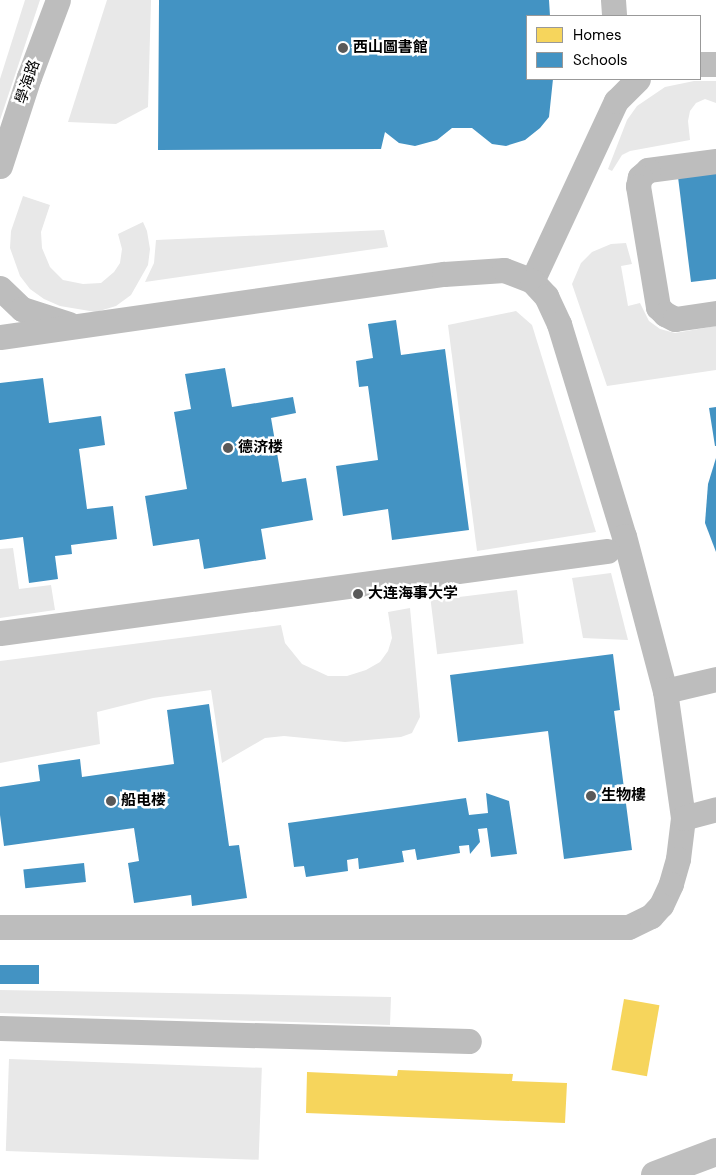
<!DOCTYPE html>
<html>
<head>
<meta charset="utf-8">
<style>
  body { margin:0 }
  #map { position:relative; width:716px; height:1175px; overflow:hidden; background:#fff; font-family:"DM Sans","Noto Sans SC",sans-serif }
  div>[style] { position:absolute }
  .green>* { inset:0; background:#e8e8e8; transform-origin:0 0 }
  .homes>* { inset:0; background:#f6d55c; transform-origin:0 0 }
  .schools>* { inset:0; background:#4393c3; transform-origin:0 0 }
  .street>* { height:25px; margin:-12.5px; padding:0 12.5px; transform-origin:12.5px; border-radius:12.5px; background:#bdbdbd }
  .secondary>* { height:28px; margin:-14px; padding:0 14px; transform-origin:14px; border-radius:14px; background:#bfbfbf }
  .dots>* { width:14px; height:14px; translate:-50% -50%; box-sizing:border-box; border:2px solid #fff; border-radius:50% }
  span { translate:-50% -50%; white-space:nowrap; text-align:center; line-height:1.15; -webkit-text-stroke:5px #fff; paint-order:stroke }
  .poi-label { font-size:15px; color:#000; font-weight:700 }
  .left { translate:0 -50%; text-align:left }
  .street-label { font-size:15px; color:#000 }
  .legend { position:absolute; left:526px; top:15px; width:175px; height:65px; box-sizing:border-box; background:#fff; border:1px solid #999; margin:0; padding:6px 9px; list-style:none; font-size:15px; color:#000 }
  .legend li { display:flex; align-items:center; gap:10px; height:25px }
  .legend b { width:25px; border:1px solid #999 }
</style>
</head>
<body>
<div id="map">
  <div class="green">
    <div style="clip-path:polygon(25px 0,40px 0,0 120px,0 79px)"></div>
    <div style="clip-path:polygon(107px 0,151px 0,148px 107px,116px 124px,68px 122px)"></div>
    <div style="clip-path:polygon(694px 81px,716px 81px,716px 103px,705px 99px,696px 103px,690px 111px,688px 121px,690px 140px,630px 151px,622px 155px,612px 171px,608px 169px,627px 120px,637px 106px,665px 87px)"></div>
    <div style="clip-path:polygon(23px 196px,50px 205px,41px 232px,42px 248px,50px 267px,63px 280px,83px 284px,101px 283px,114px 272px,120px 263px,122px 249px,118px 234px,143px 222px,147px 231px,150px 249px,148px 265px,131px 295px,116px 306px,96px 312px,60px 306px,44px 299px,30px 289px,20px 276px,10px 248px,11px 231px)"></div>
    <div style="clip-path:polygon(384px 230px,388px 247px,145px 282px,154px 263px,156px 240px)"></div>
    <div style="clip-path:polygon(626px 243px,632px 264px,621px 266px,628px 306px,640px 303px,649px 321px,660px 329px,675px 333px,716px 326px,716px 370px,607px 386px,572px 284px,581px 263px,592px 252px,611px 244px)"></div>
    <div style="clip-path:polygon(516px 311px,532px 325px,596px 532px,477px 551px,448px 325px)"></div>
    <div style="clip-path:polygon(13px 548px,19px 589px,51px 585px,55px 610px,0 618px,0 549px)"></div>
    <div style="clip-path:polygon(611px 573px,628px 640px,583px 638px,572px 578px)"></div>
    <div style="left:517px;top:590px;width:54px;height:87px;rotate:83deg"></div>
    <div style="clip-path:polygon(410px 608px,420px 717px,412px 733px,401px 737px,345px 742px,284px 736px,265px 738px,222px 763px,211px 690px,153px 698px,97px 712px,100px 744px,0 763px,0 661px,281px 625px,285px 643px,302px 664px,328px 676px,347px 676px,366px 670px,380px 662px,388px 651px,392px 638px,388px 612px)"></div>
    <div style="clip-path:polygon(0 990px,391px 997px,390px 1025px,0 1013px)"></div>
    <div style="left:9px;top:1059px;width:253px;height:92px;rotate:2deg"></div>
  </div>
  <div class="homes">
    <div style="left:624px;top:999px;width:36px;height:72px;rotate:10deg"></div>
    <div style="clip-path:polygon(398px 1070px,513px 1074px,512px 1081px,567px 1083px,565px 1123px,306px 1113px,307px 1072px,397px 1076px)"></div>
  </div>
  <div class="schools">
    <div style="clip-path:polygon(159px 0,549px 0,550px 16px,527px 16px,527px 79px,553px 79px,549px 117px,540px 128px,525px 140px,506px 146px,492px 144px,472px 128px,452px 128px,437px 140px,415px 146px,399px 143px,385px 132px,381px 149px,158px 150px)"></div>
    <div style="clip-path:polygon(716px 172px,716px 279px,691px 282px,678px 177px)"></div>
    <div style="clip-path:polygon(396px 320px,401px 355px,445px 349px,469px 530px,392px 540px,388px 509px,343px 516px,336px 466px,378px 460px,368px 386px,359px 387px,356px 361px,373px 358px,368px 324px)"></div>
    <div style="clip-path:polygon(225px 368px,232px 407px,293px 397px,296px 413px,271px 418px,282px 482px,306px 478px,313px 520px,261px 529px,266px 559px,204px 569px,199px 539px,153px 546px,145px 496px,187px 489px,174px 412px,191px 409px,185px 374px)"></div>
    <div style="clip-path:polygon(43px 378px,49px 423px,101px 416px,105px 445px,79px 449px,87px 509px,113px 506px,117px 539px,71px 545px,72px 554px,55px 556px,58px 579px,29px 583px,23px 537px,0 540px,0 383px)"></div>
    <div style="clip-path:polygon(716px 407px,716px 446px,715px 446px,709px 408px)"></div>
    <div style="clip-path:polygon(716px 458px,716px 552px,705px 523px,708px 484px)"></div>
    <div style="clip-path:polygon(613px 654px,620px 710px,614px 711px,632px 850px,564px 859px,548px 731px,458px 742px,450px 675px)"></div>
    <div style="clip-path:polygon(209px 704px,229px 846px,239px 845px,247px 898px,192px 906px,191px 895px,134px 903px,128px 863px,139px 861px,134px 828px,4px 846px,0 815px,0 787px,40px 781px,38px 765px,80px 759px,82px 777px,174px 764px,167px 710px)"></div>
    <div style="clip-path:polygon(486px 793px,509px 801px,517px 854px,491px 857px,487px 828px,478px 829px,480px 842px,470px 854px,469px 845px,459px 846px,460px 853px,417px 860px,415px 849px,402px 851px,404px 862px,359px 869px,358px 858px,347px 860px,348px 871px,306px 877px,304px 866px,294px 867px,288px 823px,466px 798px,469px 815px,488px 813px)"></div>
    <div style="left:84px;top:863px;width:19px;height:61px;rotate:84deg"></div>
    <div style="left:0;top:965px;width:39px;height:19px"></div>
  </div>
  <div class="street">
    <div style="left:613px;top:0;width:16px;rotate:86deg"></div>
    <div style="left:700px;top:64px;width:16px"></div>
    <div style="left:716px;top:161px;width:69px;rotate:172.5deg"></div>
    <div style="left:648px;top:170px;width:11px;rotate:139deg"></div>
    <div style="left:640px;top:177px;width:9px;rotate:103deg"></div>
    <div style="left:638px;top:186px;width:123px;rotate:80.6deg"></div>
    <div style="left:658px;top:307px;width:10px;rotate:45deg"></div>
    <div style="left:665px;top:314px;width:11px;rotate:27deg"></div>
    <div style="left:675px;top:319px;width:41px;rotate:-8.3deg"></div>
    <div style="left:0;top:166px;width:94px;rotate:-72deg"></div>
    <div style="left:29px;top:77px;width:82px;rotate:-69.4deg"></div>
    <div style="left:532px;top:281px;width:199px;rotate:-65deg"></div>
    <div style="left:616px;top:101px;width:31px;rotate:-45deg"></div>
    <div style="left:0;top:288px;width:30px;rotate:44deg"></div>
    <div style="left:22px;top:309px;width:49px;rotate:17.7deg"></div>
    <div style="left:0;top:337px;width:448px;rotate:-8.1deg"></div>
    <div style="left:444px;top:274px;width:60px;rotate:-3.8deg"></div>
    <div style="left:504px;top:270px;width:30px;rotate:21deg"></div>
    <div style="left:532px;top:281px;width:21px;rotate:47deg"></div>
    <div style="left:546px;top:296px;width:31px;rotate:65deg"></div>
    <div style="left:559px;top:324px;width:222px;rotate:73deg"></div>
    <div style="left:624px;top:536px;width:160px;rotate:75.2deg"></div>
    <div style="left:665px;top:691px;width:128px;rotate:81.9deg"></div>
    <div style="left:683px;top:818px;width:41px;rotate:97deg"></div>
    <div style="left:678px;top:859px;width:26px;rotate:106deg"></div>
    <div style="left:671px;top:884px;width:23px;rotate:115deg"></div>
    <div style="left:661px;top:905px;width:15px;rotate:132deg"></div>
    <div style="left:651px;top:916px;width:25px;rotate:154deg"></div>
    <div style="left:628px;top:927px;width:628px;rotate:180deg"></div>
    <div style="left:0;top:633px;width:613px;rotate:-7.69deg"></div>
    <div style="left:665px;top:691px;width:52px;rotate:-13.2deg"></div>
    <div style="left:683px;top:818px;width:34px;rotate:-15deg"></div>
    <div style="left:0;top:1028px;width:469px;rotate:1.6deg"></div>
  </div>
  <div class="secondary">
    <div style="left:655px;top:1175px;width:65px;rotate:-20.7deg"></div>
  </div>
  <div class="dots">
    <div style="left:343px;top:48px;background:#595959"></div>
    <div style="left:228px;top:448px;background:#595959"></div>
    <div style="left:358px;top:594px;background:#595959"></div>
    <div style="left:591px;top:796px;background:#595959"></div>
    <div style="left:111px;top:801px;background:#595959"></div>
  </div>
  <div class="poi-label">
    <span class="left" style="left:353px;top:48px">西山圖書館</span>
    <span class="left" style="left:238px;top:448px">德济楼</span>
    <span class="left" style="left:368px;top:594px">大连海事大学</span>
    <span class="left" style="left:601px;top:796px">生物樓</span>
    <span class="left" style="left:121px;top:801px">船电楼</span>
  </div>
  <div class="street-label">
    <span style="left:28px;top:82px;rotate:-71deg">學海路</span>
  </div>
  <ul class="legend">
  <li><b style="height:14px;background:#f6d55c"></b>Homes</li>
  <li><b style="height:14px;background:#4393c3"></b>Schools</li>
  </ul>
</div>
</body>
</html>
